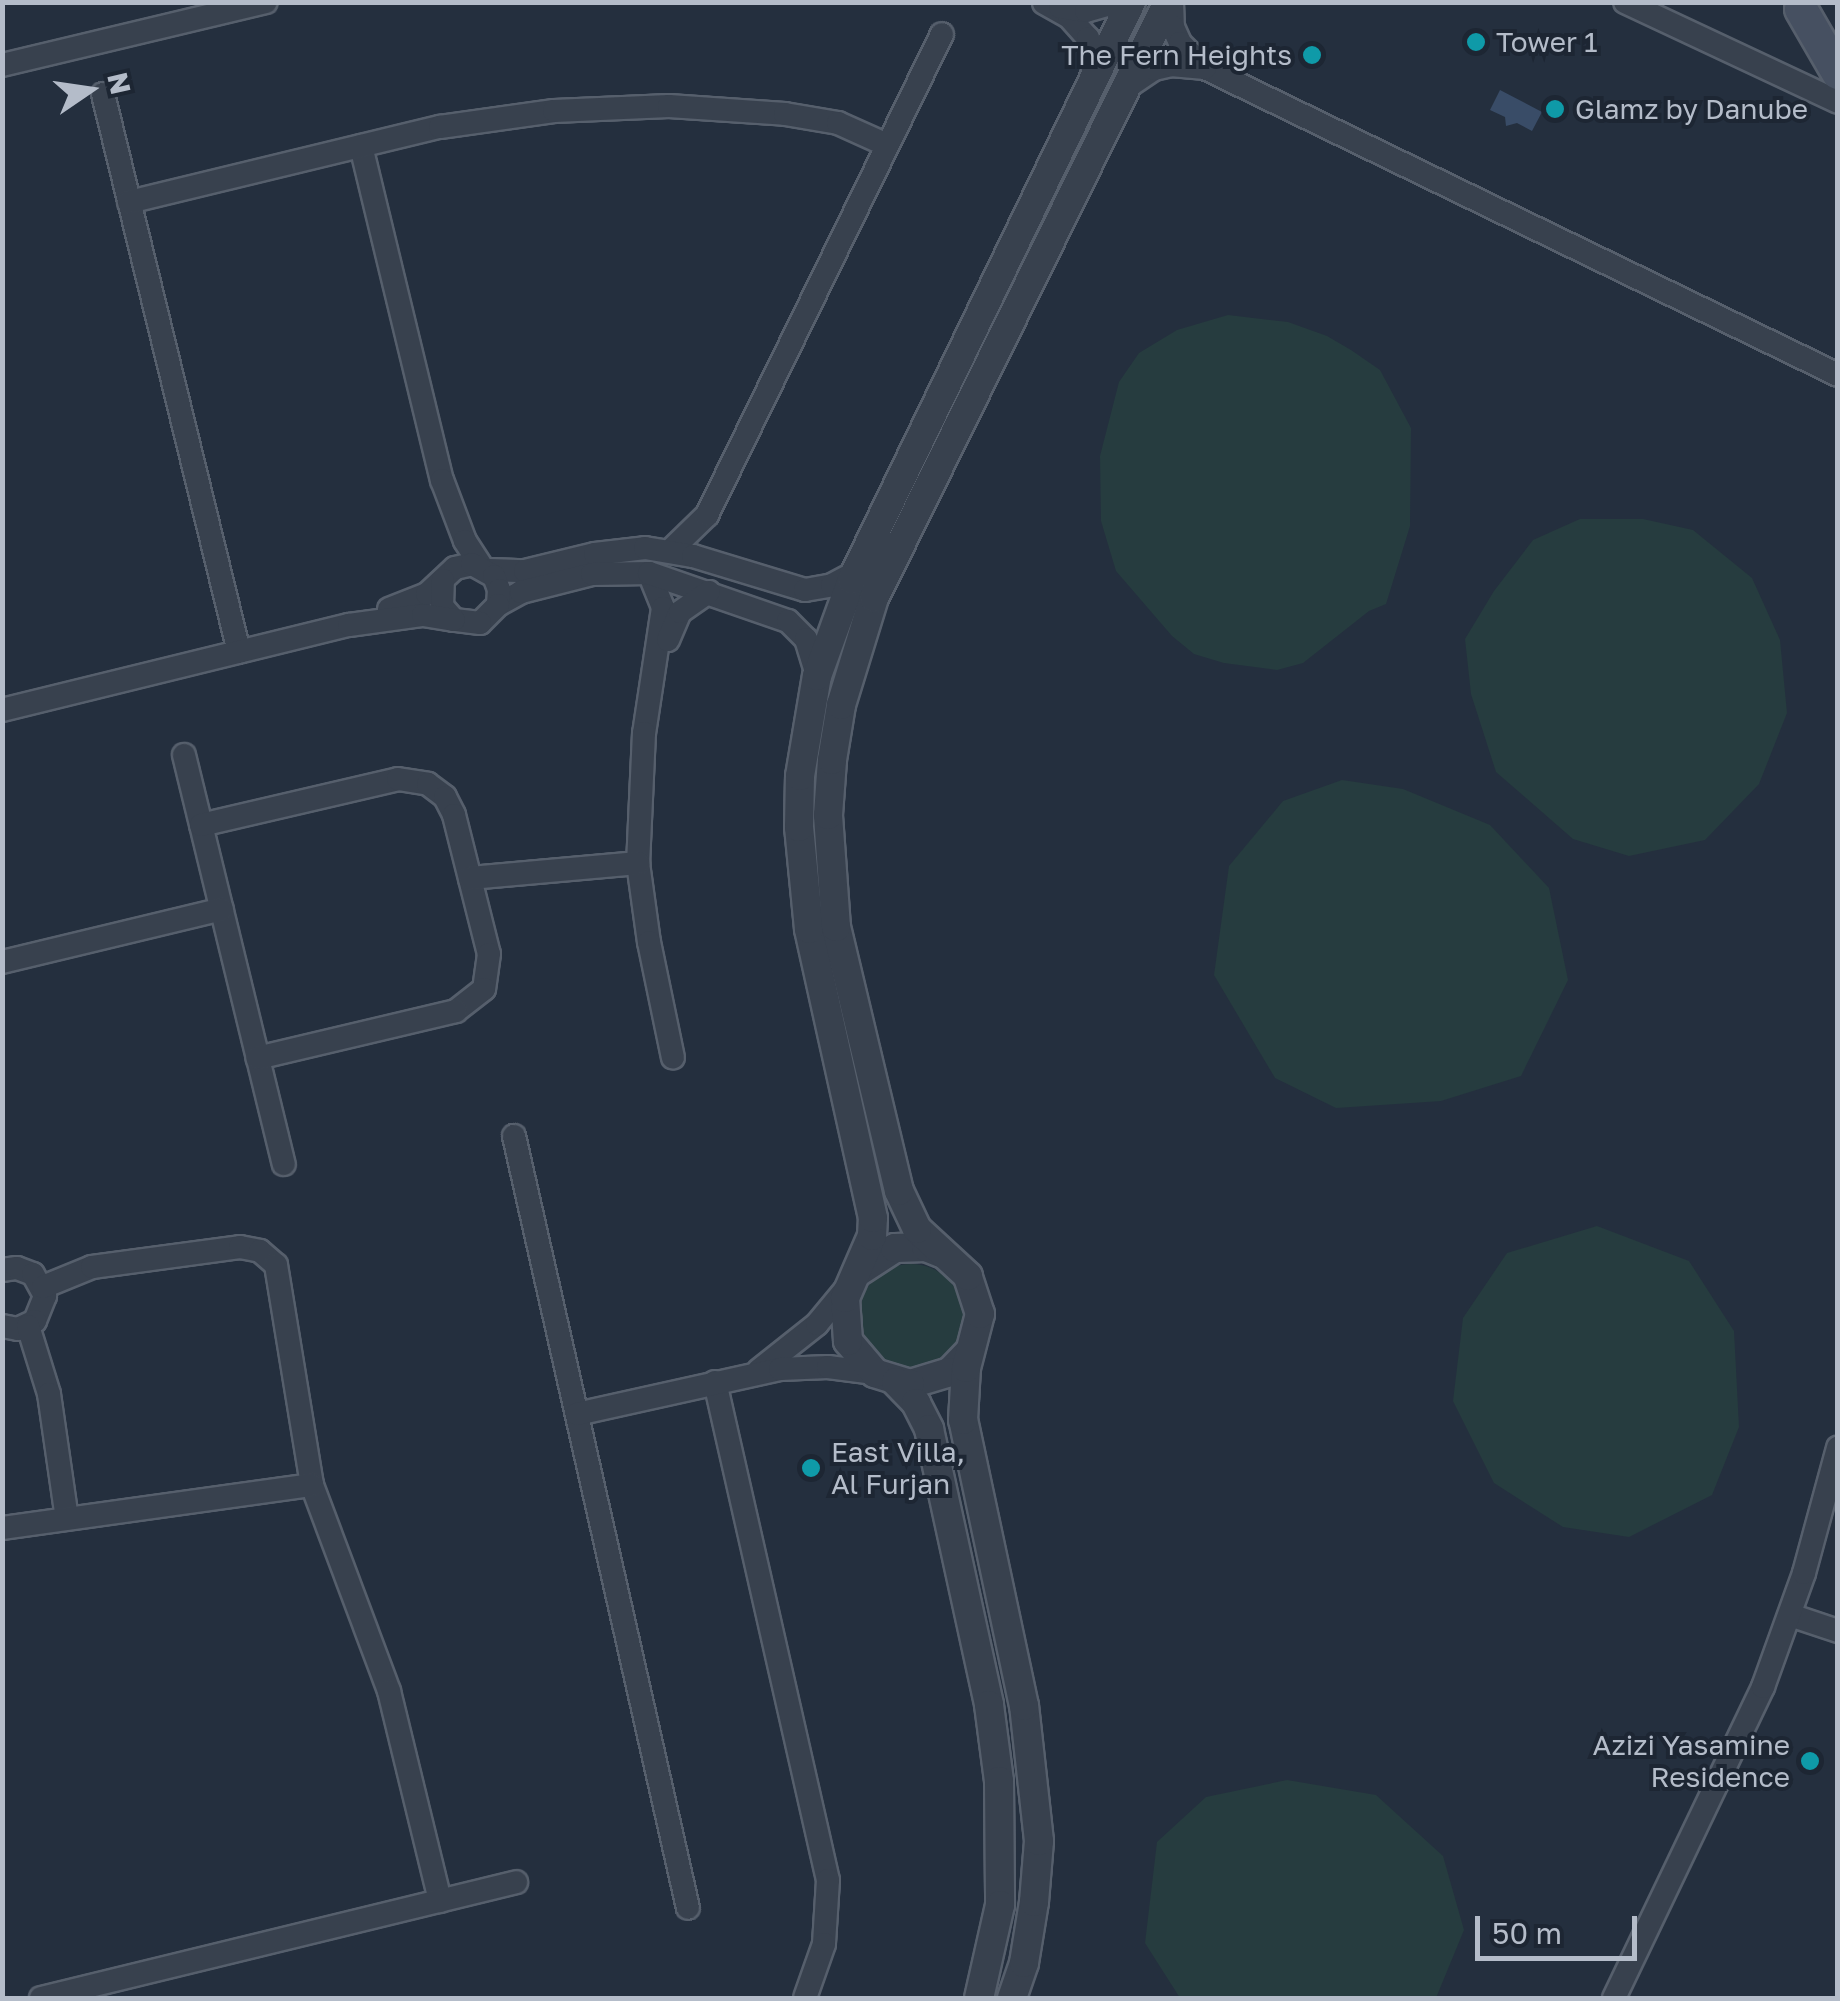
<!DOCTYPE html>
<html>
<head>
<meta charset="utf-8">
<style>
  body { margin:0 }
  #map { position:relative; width:1840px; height:2001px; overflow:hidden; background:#242f3e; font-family:"Golos Text",sans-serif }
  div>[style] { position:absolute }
  .green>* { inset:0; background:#263c3f }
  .round { border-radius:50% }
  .water>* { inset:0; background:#394c67 }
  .roads { filter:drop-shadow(2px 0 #565f6c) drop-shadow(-2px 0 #565f6c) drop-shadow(0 2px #565f6c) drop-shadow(0 -2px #565f6c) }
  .minor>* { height:22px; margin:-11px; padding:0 11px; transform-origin:11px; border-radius:11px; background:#38414e }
  .tertiary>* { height:28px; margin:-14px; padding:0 14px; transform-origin:14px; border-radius:14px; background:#38414e }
  .secondary>* { height:32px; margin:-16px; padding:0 16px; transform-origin:16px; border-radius:16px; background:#465061 }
  .dots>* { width:28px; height:28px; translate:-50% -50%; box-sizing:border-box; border:5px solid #1d2633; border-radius:50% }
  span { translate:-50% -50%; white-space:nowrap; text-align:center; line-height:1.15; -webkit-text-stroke:8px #1d2633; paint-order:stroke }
  .poi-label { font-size:28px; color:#b4bcc9 }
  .left { translate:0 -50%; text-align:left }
  .right { translate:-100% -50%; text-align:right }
  .frame { position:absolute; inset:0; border:5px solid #b4bcc9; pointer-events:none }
  .north { position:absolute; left:40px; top:40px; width:100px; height:100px; -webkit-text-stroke:8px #1d2633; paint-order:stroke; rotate:77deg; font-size:28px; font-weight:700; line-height:40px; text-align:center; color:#b4bcc9 }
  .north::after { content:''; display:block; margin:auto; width:35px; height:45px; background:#b4bcc9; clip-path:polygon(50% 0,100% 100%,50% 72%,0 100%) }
  .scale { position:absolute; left:1475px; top:1916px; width:162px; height:45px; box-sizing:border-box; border:5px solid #b4bcc9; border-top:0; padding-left:12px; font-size:30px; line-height:35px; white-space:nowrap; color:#b4bcc9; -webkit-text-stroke:8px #1d2633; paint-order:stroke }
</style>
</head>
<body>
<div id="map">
  <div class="green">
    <div style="clip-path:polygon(1228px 315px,1288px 322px,1327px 336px,1351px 350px,1380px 370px,1411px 428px,1410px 526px,1386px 604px,1369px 611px,1303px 663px,1277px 670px,1224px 663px,1194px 654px,1172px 636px,1116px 571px,1101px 521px,1100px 456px,1119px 382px,1139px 353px,1177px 330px)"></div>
    <div style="clip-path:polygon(1580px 519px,1643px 519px,1693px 530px,1752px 578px,1780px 640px,1787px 713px,1759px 784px,1705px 840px,1629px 856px,1573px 839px,1496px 772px,1471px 694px,1465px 639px,1494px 591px,1533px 540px)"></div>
    <div style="clip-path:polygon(1342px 780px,1403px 789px,1490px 825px,1549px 888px,1568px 980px,1521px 1076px,1441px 1101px,1336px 1108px,1275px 1078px,1214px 975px,1229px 866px,1283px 801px)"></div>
    <div style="clip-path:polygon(1597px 1226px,1689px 1261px,1734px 1331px,1739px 1427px,1712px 1495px,1629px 1537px,1563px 1527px,1494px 1483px,1453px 1401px,1463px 1318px,1507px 1253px)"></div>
    <div class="round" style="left:859px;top:1264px;width:104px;height:104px"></div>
    <div style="clip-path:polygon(1287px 1780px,1376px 1795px,1443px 1856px,1464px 1930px,1436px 1998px,1180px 1998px,1145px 1943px,1157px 1842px,1206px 1797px)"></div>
  </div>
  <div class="water">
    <div style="clip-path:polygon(1500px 90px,1542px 112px,1532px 131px,1517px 123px,1506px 126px,1505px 117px,1490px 110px)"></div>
  </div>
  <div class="roads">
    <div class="minor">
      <div style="left:1172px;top:2px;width:25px;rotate:88deg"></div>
      <div style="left:1173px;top:27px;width:17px;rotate:66deg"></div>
      <div style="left:1180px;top:43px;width:35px;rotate:45deg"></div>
      <div style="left:1205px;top:68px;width:704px;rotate:25.87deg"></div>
      <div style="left:1625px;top:2px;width:235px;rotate:25.1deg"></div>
      <div style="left:1044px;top:3px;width:29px;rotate:29deg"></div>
      <div style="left:1069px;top:17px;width:28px;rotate:48deg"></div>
      <div style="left:1088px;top:38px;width:39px;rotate:81deg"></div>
      <div style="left:1060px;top:7px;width:26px;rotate:9deg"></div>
      <div style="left:1086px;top:11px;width:32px;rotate:-16deg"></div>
      <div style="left:2px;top:65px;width:271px;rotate:-13.4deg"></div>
      <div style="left:1126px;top:88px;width:34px;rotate:-34deg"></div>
      <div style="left:1154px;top:69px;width:17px;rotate:-13deg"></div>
      <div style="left:1171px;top:65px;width:34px;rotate:5deg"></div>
      <div style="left:103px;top:94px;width:574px;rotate:76.3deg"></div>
      <div style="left:361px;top:146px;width:344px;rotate:76.4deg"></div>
      <div style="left:442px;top:480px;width:65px;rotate:69.3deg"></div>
      <div style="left:465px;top:541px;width:30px;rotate:57deg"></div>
      <div style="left:129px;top:202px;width:320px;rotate:-13.6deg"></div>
      <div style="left:440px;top:127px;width:115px;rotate:-8deg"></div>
      <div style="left:554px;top:111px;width:115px;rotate:-2.5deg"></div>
      <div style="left:669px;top:106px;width:116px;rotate:3.9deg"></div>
      <div style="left:785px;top:114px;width:54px;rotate:9.6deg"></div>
      <div style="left:838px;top:123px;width:54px;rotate:24.2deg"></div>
      <div style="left:670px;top:551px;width:52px;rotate:-44.2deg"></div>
      <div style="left:707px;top:515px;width:535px;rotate:-63.96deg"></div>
      <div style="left:489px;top:570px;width:36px;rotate:2deg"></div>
      <div style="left:525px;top:571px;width:72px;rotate:-13.7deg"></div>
      <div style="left:595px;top:554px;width:50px;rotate:-6.8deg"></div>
      <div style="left:645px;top:548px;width:49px;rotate:9.5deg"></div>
      <div style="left:693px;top:556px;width:117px;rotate:16.9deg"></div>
      <div style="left:805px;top:590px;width:27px;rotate:-10deg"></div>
      <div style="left:832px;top:585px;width:27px;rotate:-28deg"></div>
      <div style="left:649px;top:573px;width:38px;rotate:68deg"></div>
      <div style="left:663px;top:608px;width:126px;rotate:98.6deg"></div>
      <div style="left:644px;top:733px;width:130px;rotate:92.6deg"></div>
      <div style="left:638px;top:863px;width:80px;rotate:82.1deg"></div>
      <div style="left:649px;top:942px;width:118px;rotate:78.3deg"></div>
      <div style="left:498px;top:605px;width:26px;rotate:-29deg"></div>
      <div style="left:521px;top:592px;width:73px;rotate:-14.2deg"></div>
      <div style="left:592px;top:574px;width:57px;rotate:-1deg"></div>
      <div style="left:649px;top:573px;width:147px;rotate:19.1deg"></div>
      <div style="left:788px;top:621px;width:25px;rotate:45deg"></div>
      <div style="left:806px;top:639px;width:39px;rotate:73deg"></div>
      <div style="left:389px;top:609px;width:41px;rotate:-21.5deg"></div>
      <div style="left:427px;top:594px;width:38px;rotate:-43deg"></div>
      <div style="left:455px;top:568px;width:17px;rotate:-13deg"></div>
      <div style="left:472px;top:564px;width:25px;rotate:29deg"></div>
      <div style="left:494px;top:576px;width:15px;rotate:70deg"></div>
      <div style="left:499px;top:590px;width:15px;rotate:94deg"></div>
      <div style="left:498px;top:605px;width:25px;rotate:135deg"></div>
      <div style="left:480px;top:623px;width:26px;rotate:-173deg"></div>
      <div style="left:454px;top:620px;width:18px;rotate:-131deg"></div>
      <div style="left:442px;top:606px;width:26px;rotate:-88deg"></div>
      <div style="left:668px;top:640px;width:30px;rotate:-67deg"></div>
      <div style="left:680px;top:612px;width:35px;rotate:-35deg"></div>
      <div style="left:2px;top:710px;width:357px;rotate:-13.8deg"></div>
      <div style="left:349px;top:625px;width:75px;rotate:-7.7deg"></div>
      <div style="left:423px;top:615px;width:31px;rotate:9deg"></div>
      <div style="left:184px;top:755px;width:421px;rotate:76.3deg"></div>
      <div style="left:201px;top:825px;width:202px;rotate:-13.1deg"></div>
      <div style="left:398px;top:779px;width:30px;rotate:9deg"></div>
      <div style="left:428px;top:784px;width:21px;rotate:37deg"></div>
      <div style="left:445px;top:797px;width:20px;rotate:63deg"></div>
      <div style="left:454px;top:815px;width:143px;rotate:75.9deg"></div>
      <div style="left:489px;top:954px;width:35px;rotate:98deg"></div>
      <div style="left:484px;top:989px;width:36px;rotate:142deg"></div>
      <div style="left:456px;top:1011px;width:204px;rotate:166.7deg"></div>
      <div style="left:470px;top:878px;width:169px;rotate:-5.1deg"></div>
      <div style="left:2px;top:962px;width:226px;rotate:-13.5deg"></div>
      <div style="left:514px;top:1136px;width:791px;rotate:77.3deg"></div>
      <div style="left:2px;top:1270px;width:15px;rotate:-8deg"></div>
      <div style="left:17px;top:1268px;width:17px;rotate:21deg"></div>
      <div style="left:33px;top:1274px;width:25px;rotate:61deg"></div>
      <div style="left:45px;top:1296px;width:27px;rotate:112deg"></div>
      <div style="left:35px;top:1321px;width:19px;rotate:155deg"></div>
      <div style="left:18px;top:1329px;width:16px;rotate:-169deg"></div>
      <div style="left:43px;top:1287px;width:53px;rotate:-22.2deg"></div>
      <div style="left:92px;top:1267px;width:149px;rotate:-7.7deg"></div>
      <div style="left:240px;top:1247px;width:20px;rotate:11deg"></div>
      <div style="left:260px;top:1251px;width:21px;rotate:41deg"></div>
      <div style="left:276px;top:1265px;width:223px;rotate:80.7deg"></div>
      <div style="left:312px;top:1485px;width:220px;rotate:69.5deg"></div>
      <div style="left:389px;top:1691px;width:216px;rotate:76.3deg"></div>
      <div style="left:28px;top:1326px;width:71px;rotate:72.8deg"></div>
      <div style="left:49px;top:1394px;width:126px;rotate:81.8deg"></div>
      <div style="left:759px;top:1370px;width:74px;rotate:-38.4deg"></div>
      <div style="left:817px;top:1324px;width:52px;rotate:-50.5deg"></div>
      <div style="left:715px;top:1382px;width:511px;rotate:77.22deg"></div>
      <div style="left:828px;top:1880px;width:64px;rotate:93.6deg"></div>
      <div style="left:824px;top:1944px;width:57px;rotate:109.4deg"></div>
      <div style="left:577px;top:1414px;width:208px;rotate:-12.5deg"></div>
      <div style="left:780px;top:1369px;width:48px;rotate:-2.4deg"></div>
      <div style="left:828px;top:1367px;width:47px;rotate:7.3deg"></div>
      <div style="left:2px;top:1528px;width:313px;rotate:-7.9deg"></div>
      <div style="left:1790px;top:1615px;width:51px;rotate:18.4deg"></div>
      <div style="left:41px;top:1998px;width:489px;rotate:-13.7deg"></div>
      <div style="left:1614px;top:1998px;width:345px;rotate:-64.4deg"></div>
      <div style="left:1763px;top:1687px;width:121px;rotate:-70.2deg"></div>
      <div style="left:1804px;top:1573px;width:130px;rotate:-74.8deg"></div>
    </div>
    <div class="tertiary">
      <div style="left:858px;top:1272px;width:44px;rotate:-33deg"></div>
      <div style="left:895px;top:1248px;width:31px;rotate:-2deg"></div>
      <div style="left:926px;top:1247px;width:16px;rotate:22deg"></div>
      <div style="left:969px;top:1352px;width:28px;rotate:134deg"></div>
      <div style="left:950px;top:1372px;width:42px;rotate:163.3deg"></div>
      <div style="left:910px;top:1384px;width:37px;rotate:-163deg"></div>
      <div style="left:875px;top:1373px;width:42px;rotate:-130.2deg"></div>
      <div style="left:848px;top:1341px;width:43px;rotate:-94deg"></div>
      <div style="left:845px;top:1298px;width:68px;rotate:-66.5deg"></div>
      <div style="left:872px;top:1236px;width:18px;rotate:-87deg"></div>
      <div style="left:873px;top:1218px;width:296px;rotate:-102.5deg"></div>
      <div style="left:809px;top:929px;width:102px;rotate:-95.6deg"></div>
      <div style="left:799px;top:827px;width:51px;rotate:-88.9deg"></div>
      <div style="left:800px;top:776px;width:101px;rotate:-80.4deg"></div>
      <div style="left:817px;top:676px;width:102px;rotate:-70deg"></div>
      <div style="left:852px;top:580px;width:642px;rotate:-64.23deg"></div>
      <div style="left:896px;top:1382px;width:29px;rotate:46deg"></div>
      <div style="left:916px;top:1403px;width:29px;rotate:63deg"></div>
      <div style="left:929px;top:1429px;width:282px;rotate:77.7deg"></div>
      <div style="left:989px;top:1705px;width:77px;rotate:82.5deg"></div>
      <div style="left:999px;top:1781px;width:124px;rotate:89.5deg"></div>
      <div style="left:1000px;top:1905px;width:95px;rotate:102.7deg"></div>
      <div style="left:1012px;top:1998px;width:37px;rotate:-71deg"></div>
      <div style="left:1024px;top:1963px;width:62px;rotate:-80.7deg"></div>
      <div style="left:1034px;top:1902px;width:61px;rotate:-85.3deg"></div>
      <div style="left:1039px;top:1841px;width:136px;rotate:-96.3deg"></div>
      <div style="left:1024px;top:1706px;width:292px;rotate:-102deg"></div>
      <div style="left:963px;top:1420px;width:52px;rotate:-86.7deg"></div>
      <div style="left:966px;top:1368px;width:56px;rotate:-75.5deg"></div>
      <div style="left:980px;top:1314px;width:40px;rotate:-108deg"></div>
      <div style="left:968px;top:1276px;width:69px;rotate:-137.3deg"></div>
      <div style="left:917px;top:1229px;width:42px;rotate:-115.3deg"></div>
      <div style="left:899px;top:1191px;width:271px;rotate:-103.4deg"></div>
      <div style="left:836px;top:927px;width:112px;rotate:-94.1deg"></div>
      <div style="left:828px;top:815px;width:55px;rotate:-85.8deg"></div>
      <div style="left:832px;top:760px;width:56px;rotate:-80.7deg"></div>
      <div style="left:841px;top:705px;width:112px;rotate:-72.9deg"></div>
      <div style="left:874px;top:598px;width:665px;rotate:-63.74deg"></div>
    </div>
    <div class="secondary">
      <div style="left:1801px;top:9px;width:74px;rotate:60deg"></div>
    </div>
  </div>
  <div class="dots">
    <div style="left:1476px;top:42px;background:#0f9aa8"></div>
    <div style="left:1312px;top:55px;background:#0f9aa8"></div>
    <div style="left:1555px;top:109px;background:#0f9aa8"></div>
    <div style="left:811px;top:1468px;background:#0f9aa8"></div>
    <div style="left:1810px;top:1761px;background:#0f9aa8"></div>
  </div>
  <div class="poi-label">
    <span class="left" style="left:1496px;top:42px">Tower 1</span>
    <span class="right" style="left:1292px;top:55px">The Fern Heights</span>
    <span class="left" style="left:1575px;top:109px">Glamz by Danube</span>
    <span class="left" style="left:831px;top:1468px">East Villa,<br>Al Furjan</span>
    <span class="right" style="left:1790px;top:1761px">Azizi Yasamine<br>Residence</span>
  </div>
  <div class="frame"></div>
  <div class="north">N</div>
  <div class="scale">50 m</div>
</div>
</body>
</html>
